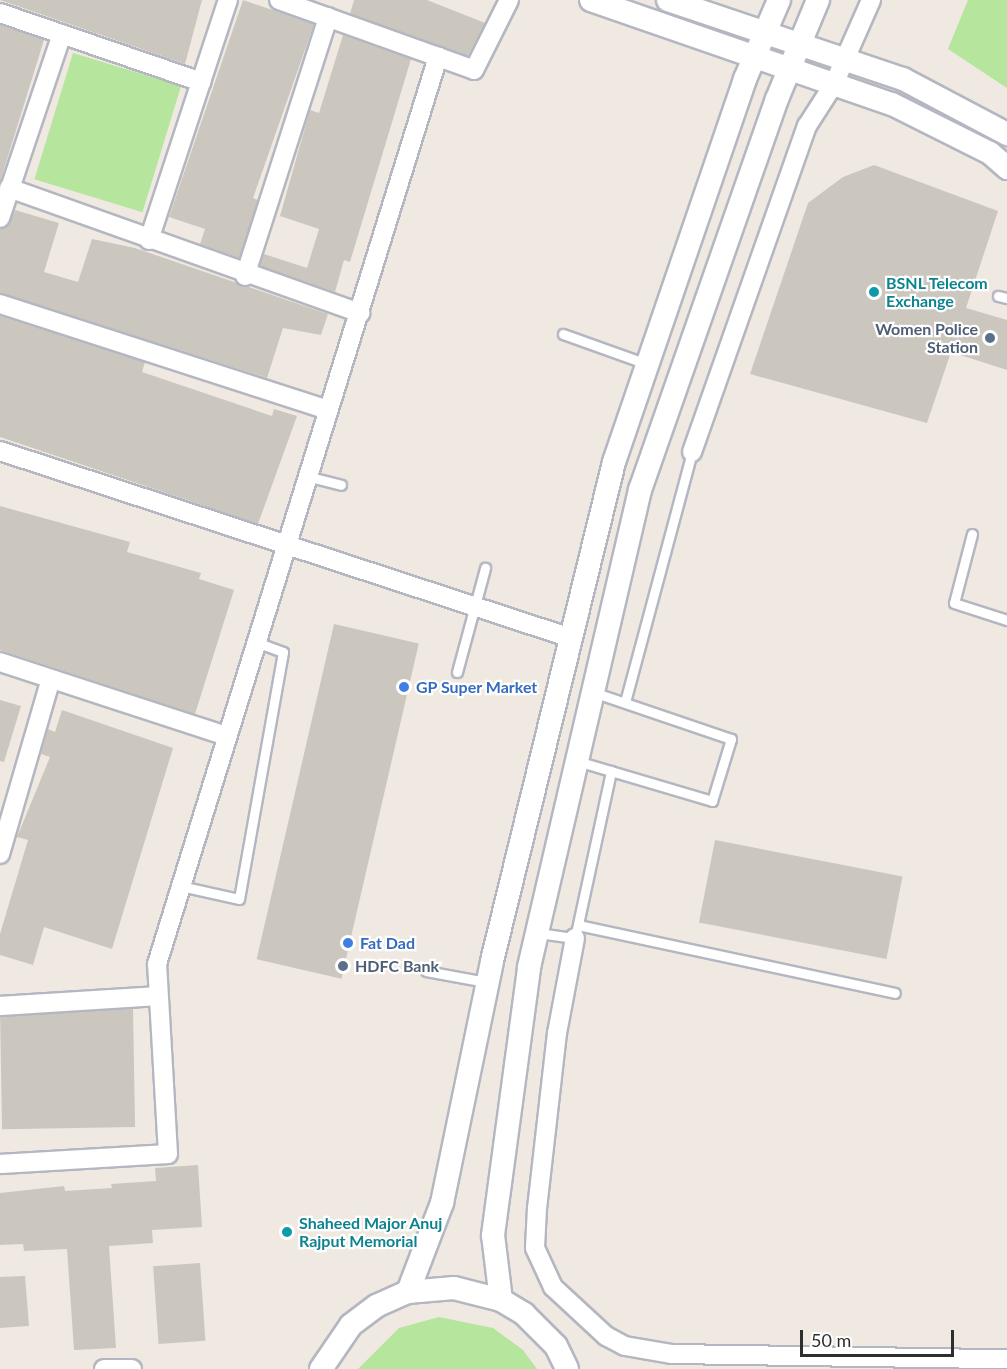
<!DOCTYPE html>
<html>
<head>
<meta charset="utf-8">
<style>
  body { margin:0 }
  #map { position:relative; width:1007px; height:1369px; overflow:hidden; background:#efe9e1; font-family:Lato,sans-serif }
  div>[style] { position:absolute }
  .green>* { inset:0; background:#b6e59e; transform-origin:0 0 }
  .building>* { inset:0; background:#cbc7bf; transform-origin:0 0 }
  .roads { filter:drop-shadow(2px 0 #b4b7c1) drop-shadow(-2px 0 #b4b7c1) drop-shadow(0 2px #b4b7c1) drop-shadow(0 -2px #b4b7c1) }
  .service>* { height:9px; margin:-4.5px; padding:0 4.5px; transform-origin:4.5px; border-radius:4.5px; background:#fff }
  .minor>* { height:18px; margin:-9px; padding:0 9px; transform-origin:9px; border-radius:9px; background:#fff }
  .tertiary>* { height:22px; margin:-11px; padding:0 11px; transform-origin:11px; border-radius:11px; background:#fff }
  .dots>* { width:16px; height:16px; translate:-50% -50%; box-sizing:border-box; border:3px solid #fff; border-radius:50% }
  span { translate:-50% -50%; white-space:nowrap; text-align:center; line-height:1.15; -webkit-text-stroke:4.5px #fff; paint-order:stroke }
  .culture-label { font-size:16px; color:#0d838f; font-weight:700 }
  .left { translate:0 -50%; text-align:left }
  .service-label { font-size:16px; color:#4e5e75; font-weight:700 }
  .right { translate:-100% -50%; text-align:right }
  .shop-label { font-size:16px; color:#366cbe; font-weight:700 }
  .scale { position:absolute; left:800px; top:1330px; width:154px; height:27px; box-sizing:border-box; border:3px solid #2e2e2e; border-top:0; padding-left:8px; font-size:18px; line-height:21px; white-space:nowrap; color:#2e2e2e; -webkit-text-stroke:4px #fff; paint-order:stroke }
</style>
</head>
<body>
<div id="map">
  <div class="green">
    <div style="clip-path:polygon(968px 0,1007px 0,1007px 88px,948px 49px)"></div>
    <div style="left:73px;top:53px;width:113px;height:132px;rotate:17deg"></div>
    <div style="clip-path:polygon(439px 1317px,493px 1328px,523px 1350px,537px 1369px,358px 1369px,399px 1328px)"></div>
  </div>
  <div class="building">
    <div style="clip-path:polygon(0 0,202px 0,185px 64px)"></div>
    <div style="clip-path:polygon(243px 0,314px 24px,253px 198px,258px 200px,239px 258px,200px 244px,205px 229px,169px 217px)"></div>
    <div style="clip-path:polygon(354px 0,427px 0,485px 23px,468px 56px,350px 14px)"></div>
    <div style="clip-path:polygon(0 25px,44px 40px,0 182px)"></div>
    <div style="clip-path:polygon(343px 35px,411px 59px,350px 262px,344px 260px,335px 292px,260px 266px,264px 254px,307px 268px,319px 229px,280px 216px,310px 110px,319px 113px)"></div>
    <div style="clip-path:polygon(874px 165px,998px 211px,966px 308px,1007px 320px,1007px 370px,951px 352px,927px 423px,750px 374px,808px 203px,843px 177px)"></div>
    <div style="clip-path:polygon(15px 210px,59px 223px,44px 272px,78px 282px,92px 239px,135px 248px,328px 314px,321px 335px,283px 328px,267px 378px,0 293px,0 229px,8px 226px)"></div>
    <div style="clip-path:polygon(0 316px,145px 362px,142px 372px,272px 416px,274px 409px,297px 416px,258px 524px,0 437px)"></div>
    <div style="clip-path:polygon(0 506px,130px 542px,127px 552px,201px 573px,199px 579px,234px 590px,195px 714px,0 650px)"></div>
    <div style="left:334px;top:624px;width:87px;height:344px;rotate:13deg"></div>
    <div style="clip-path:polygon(0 700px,21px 706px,4px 762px,0 761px)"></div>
    <div style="clip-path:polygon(62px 710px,173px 748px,112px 949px,44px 927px,33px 965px,0 955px,0 934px,28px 840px,17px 837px,50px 757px,41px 754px,48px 729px,55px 732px)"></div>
    <div style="left:715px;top:840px;width:191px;height:84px;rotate:11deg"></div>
    <div style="left:133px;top:1009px;width:118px;height:133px;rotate:89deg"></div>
    <div style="clip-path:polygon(198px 1165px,202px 1227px,152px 1230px,153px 1243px,109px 1246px,116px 1348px,74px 1350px,67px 1249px,24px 1251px,23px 1244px,0 1245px,0 1193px,64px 1186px,65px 1191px,112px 1188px,111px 1184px,156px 1181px,155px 1168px)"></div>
    <div style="left:200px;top:1263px;width:78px;height:47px;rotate:86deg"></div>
    <div style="clip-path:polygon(25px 1276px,29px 1326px,0 1328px,0 1277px)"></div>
  </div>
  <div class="roads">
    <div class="service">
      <div style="left:998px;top:296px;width:9px;rotate:13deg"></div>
      <div style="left:563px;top:334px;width:89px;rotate:19.7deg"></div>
      <div style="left:306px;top:476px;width:36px;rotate:14deg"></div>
      <div style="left:972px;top:534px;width:71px;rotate:104.6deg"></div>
      <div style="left:954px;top:603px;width:56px;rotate:17.8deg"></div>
      <div style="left:457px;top:672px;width:108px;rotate:-74.9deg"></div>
      <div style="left:625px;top:702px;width:259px;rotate:-75deg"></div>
      <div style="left:577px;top:761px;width:141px;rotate:16.5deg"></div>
      <div style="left:712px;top:801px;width:65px;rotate:-73deg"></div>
      <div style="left:731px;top:739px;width:146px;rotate:-161.2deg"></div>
      <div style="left:181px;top:886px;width:59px;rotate:12.6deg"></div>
      <div style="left:239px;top:899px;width:251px;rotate:-79.9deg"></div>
      <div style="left:283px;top:652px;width:29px;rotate:-160deg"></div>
      <div style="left:578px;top:925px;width:324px;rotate:12.1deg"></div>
      <div style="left:538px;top:933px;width:37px;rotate:8deg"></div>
      <div style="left:575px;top:938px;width:171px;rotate:-77.8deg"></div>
      <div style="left:426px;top:971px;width:61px;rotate:10.4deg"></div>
    </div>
    <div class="minor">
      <div style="left:279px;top:0;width:207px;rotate:19.7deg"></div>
      <div style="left:474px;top:70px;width:78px;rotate:-63.4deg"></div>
      <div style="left:0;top:13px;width:213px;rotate:18.9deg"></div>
      <div style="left:9px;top:188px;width:373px;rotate:19.6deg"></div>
      <div style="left:0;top:218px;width:194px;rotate:-71.4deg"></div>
      <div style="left:149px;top:240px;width:253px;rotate:-71.8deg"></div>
      <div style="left:245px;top:276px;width:272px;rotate:-72.2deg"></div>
      <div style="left:0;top:304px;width:342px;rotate:17.9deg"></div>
      <div style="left:0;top:451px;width:601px;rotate:18.13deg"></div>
      <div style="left:692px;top:452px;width:346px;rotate:-70.6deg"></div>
      <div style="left:807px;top:126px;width:50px;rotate:-57.3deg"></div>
      <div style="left:834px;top:84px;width:92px;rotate:-66.2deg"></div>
      <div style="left:0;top:662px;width:239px;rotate:18.1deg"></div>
      <div style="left:0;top:854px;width:182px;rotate:-73.8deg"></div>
      <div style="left:575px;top:938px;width:97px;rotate:100.7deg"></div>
      <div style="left:557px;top:1033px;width:176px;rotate:96.5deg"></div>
      <div style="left:537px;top:1208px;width:40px;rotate:92.9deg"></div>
      <div style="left:535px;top:1248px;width:43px;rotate:65.2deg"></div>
      <div style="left:553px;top:1287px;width:72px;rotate:42.8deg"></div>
      <div style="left:606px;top:1336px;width:21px;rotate:28deg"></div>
      <div style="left:625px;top:1346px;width:48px;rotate:9.7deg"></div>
      <div style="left:672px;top:1354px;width:335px;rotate:0.9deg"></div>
      <div style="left:0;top:1006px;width:158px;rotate:-3.6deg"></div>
      <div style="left:0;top:1164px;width:168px;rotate:-3.4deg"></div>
      <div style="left:168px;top:1154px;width:190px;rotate:-93.3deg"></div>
      <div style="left:157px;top:964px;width:950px;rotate:-72.79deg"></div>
      <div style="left:104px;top:1369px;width:28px"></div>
    </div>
    <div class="tertiary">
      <div style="left:591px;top:0;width:318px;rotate:19.1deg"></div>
      <div style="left:892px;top:104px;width:110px;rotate:26.6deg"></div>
      <div style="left:990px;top:153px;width:23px;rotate:41deg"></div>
      <div style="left:668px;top:0;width:248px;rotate:18.6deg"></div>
      <div style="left:903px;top:79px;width:118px;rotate:27.9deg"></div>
      <div style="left:408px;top:1292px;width:95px;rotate:-69.1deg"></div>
      <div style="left:442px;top:1203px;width:247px;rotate:-78.3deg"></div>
      <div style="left:492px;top:961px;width:514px;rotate:-76.26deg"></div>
      <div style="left:614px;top:462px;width:405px;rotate:-71.1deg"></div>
      <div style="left:745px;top:79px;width:86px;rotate:-66.7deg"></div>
      <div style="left:501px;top:1300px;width:65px;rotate:-97deg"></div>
      <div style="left:493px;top:1235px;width:270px;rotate:-82.3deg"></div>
      <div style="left:529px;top:967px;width:490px;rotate:-76.9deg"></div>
      <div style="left:640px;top:490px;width:414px;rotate:-70.7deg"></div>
      <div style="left:777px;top:99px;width:107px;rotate:-67.5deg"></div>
      <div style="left:321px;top:1369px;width:53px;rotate:-55.7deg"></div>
      <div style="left:351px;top:1325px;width:31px;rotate:-37deg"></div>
      <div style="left:376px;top:1306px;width:35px;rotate:-24deg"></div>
      <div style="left:408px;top:1292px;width:46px;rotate:-5deg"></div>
      <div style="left:454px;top:1288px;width:49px;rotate:14.3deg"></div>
      <div style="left:501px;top:1300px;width:27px;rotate:31deg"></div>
      <div style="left:524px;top:1314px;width:45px;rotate:45deg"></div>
      <div style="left:556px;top:1346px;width:25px;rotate:64deg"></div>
    </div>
  </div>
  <div class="dots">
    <div style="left:874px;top:292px;background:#0f9aa8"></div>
    <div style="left:990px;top:338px;background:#5c6f8a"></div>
    <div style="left:404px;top:687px;background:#3f7fe0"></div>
    <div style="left:348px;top:943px;background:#3f7fe0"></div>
    <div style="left:343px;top:966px;background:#5c6f8a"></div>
    <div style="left:287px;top:1232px;background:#0f9aa8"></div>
  </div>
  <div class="culture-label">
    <span class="left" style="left:886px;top:292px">BSNL Telecom<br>Exchange</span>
    <span class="left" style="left:299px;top:1232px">Shaheed Major Anuj<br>Rajput Memorial</span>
  </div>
  <div class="service-label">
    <span class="right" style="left:978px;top:338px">Women Police<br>Station</span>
    <span class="left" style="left:355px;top:966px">HDFC Bank</span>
  </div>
  <div class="shop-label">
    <span class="left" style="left:416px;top:687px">GP Super Market</span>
    <span class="left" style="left:360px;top:943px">Fat Dad</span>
  </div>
  <div class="scale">50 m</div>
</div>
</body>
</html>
